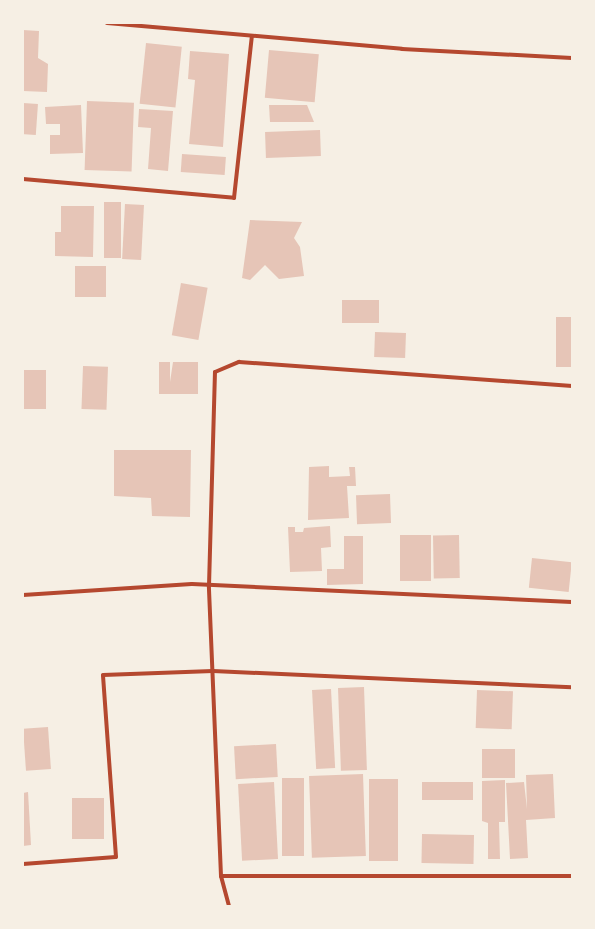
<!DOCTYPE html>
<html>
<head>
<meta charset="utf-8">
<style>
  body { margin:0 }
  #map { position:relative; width:595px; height:929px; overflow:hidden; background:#f6efe4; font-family:"Crimson Pro",serif }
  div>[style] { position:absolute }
  .building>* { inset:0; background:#e6c5b7; transform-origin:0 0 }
  .minor>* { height:4px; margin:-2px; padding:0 2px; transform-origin:2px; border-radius:2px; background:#b5482f }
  span { translate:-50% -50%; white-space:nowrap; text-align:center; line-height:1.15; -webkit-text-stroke:4px #f6efe4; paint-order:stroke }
  .frame { position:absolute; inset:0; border:24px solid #f6efe4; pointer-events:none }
</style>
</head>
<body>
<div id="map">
  <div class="building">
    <div style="clip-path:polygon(23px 30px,39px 31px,38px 58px,48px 64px,47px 92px,23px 91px)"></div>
    <div style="left:146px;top:43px;width:36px;height:61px;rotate:6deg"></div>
    <div style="left:269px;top:50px;width:50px;height:48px;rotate:5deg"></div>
    <div style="clip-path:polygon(190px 51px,229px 54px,223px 147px,189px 144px,195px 80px,188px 79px)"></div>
    <div style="left:87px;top:101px;width:47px;height:69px;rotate:2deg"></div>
    <div style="left:23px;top:103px;width:15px;height:31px;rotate:4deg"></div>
    <div style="clip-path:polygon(81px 105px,83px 153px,50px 154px,50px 135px,60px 135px,60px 124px,46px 124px,45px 107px)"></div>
    <div style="clip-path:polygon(269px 105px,307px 105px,314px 122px,270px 122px)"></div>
    <div style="clip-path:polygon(139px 109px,173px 111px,168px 171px,148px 169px,151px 128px,138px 127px)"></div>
    <div style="left:320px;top:130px;width:26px;height:55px;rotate:88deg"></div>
    <div style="left:182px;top:154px;width:44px;height:18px;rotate:4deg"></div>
    <div style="left:104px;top:202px;width:17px;height:56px"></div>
    <div style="left:125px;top:204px;width:19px;height:55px;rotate:3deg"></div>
    <div style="clip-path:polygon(61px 206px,94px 206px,93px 257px,55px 256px,55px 232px,61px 232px)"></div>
    <div style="clip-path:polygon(250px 220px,302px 222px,294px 238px,300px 247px,304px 276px,279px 279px,265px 265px,250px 280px,242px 278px)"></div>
    <div style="left:106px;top:266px;width:31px;height:31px;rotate:90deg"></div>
    <div style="left:181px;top:283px;width:27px;height:53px;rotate:10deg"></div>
    <div style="left:342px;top:300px;width:37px;height:23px"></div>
    <div style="left:556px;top:317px;width:16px;height:50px"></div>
    <div style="left:375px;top:332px;width:31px;height:25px;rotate:2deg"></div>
    <div style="clip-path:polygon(159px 362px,170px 362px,170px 382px,173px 362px,198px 362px,198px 394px,159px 394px)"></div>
    <div style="left:83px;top:366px;width:25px;height:43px;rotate:2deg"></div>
    <div style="left:23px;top:370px;width:23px;height:39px"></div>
    <div style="clip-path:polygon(114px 450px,191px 450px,190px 517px,152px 516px,151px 498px,114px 496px)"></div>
    <div style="clip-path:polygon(329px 466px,329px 477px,350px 476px,349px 467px,355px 467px,356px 486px,347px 486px,349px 518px,308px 520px,309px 467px)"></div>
    <div style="left:390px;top:494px;width:29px;height:34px;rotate:88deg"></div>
    <div style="clip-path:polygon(330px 526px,331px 547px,321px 548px,322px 571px,290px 572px,288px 527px,295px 527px,295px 532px,303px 532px,304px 528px)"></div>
    <div style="left:400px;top:535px;width:31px;height:46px"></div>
    <div style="left:459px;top:535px;width:43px;height:26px;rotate:89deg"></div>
    <div style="clip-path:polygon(344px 536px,363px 536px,363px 584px,327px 585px,327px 569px,344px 569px)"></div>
    <div style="left:532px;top:558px;width:40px;height:30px;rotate:6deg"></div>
    <div style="left:364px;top:687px;width:83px;height:26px;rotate:88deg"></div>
    <div style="left:331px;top:689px;width:79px;height:19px;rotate:87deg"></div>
    <div style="left:477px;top:690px;width:36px;height:38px;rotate:2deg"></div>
    <div style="left:48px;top:727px;width:42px;height:25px;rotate:86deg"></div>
    <div style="left:276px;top:744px;width:33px;height:42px;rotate:87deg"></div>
    <div style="left:482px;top:749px;width:33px;height:29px"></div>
    <div style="left:363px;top:774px;width:82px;height:54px;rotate:88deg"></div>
    <div style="clip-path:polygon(553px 774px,555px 818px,526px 820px,528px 858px,510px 859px,506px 783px,524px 782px,527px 809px,526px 775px)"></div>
    <div style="left:282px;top:778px;width:22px;height:78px"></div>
    <div style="left:369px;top:779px;width:29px;height:82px"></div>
    <div style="clip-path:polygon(505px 780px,505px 822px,499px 822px,500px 859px,488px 859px,488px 823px,482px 821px,482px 781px)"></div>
    <div style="left:274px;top:782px;width:77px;height:36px;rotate:87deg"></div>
    <div style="left:422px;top:782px;width:51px;height:18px"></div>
    <div style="clip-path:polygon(28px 792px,31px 845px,23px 846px,23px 793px)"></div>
    <div style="left:72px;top:798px;width:32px;height:41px"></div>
    <div style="left:422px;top:834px;width:52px;height:29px;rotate:1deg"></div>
  </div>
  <div class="minor">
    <div style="left:107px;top:23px;width:296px;rotate:5deg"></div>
    <div style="left:402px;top:49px;width:170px;rotate:3deg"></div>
    <div style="left:23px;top:179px;width:212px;rotate:5.1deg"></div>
    <div style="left:234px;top:198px;width:163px;rotate:-83.7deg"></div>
    <div style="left:23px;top:595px;width:169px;rotate:-3.7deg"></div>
    <div style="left:192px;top:584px;width:380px;rotate:2.7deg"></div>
    <div style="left:23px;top:864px;width:93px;rotate:-4.3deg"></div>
    <div style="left:116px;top:857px;width:182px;rotate:-94.1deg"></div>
    <div style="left:103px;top:675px;width:110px;rotate:-2.1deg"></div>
    <div style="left:213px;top:671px;width:359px;rotate:2.6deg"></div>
    <div style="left:221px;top:876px;width:351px"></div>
    <div style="left:229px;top:906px;width:31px;rotate:-105deg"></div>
    <div style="left:221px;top:876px;width:290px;rotate:-92.4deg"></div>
    <div style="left:209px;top:586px;width:214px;rotate:-88.4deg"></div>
    <div style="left:215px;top:372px;width:26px;rotate:-23deg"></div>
    <div style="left:239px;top:362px;width:334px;rotate:4.1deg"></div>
  </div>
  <div class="frame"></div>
</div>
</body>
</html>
